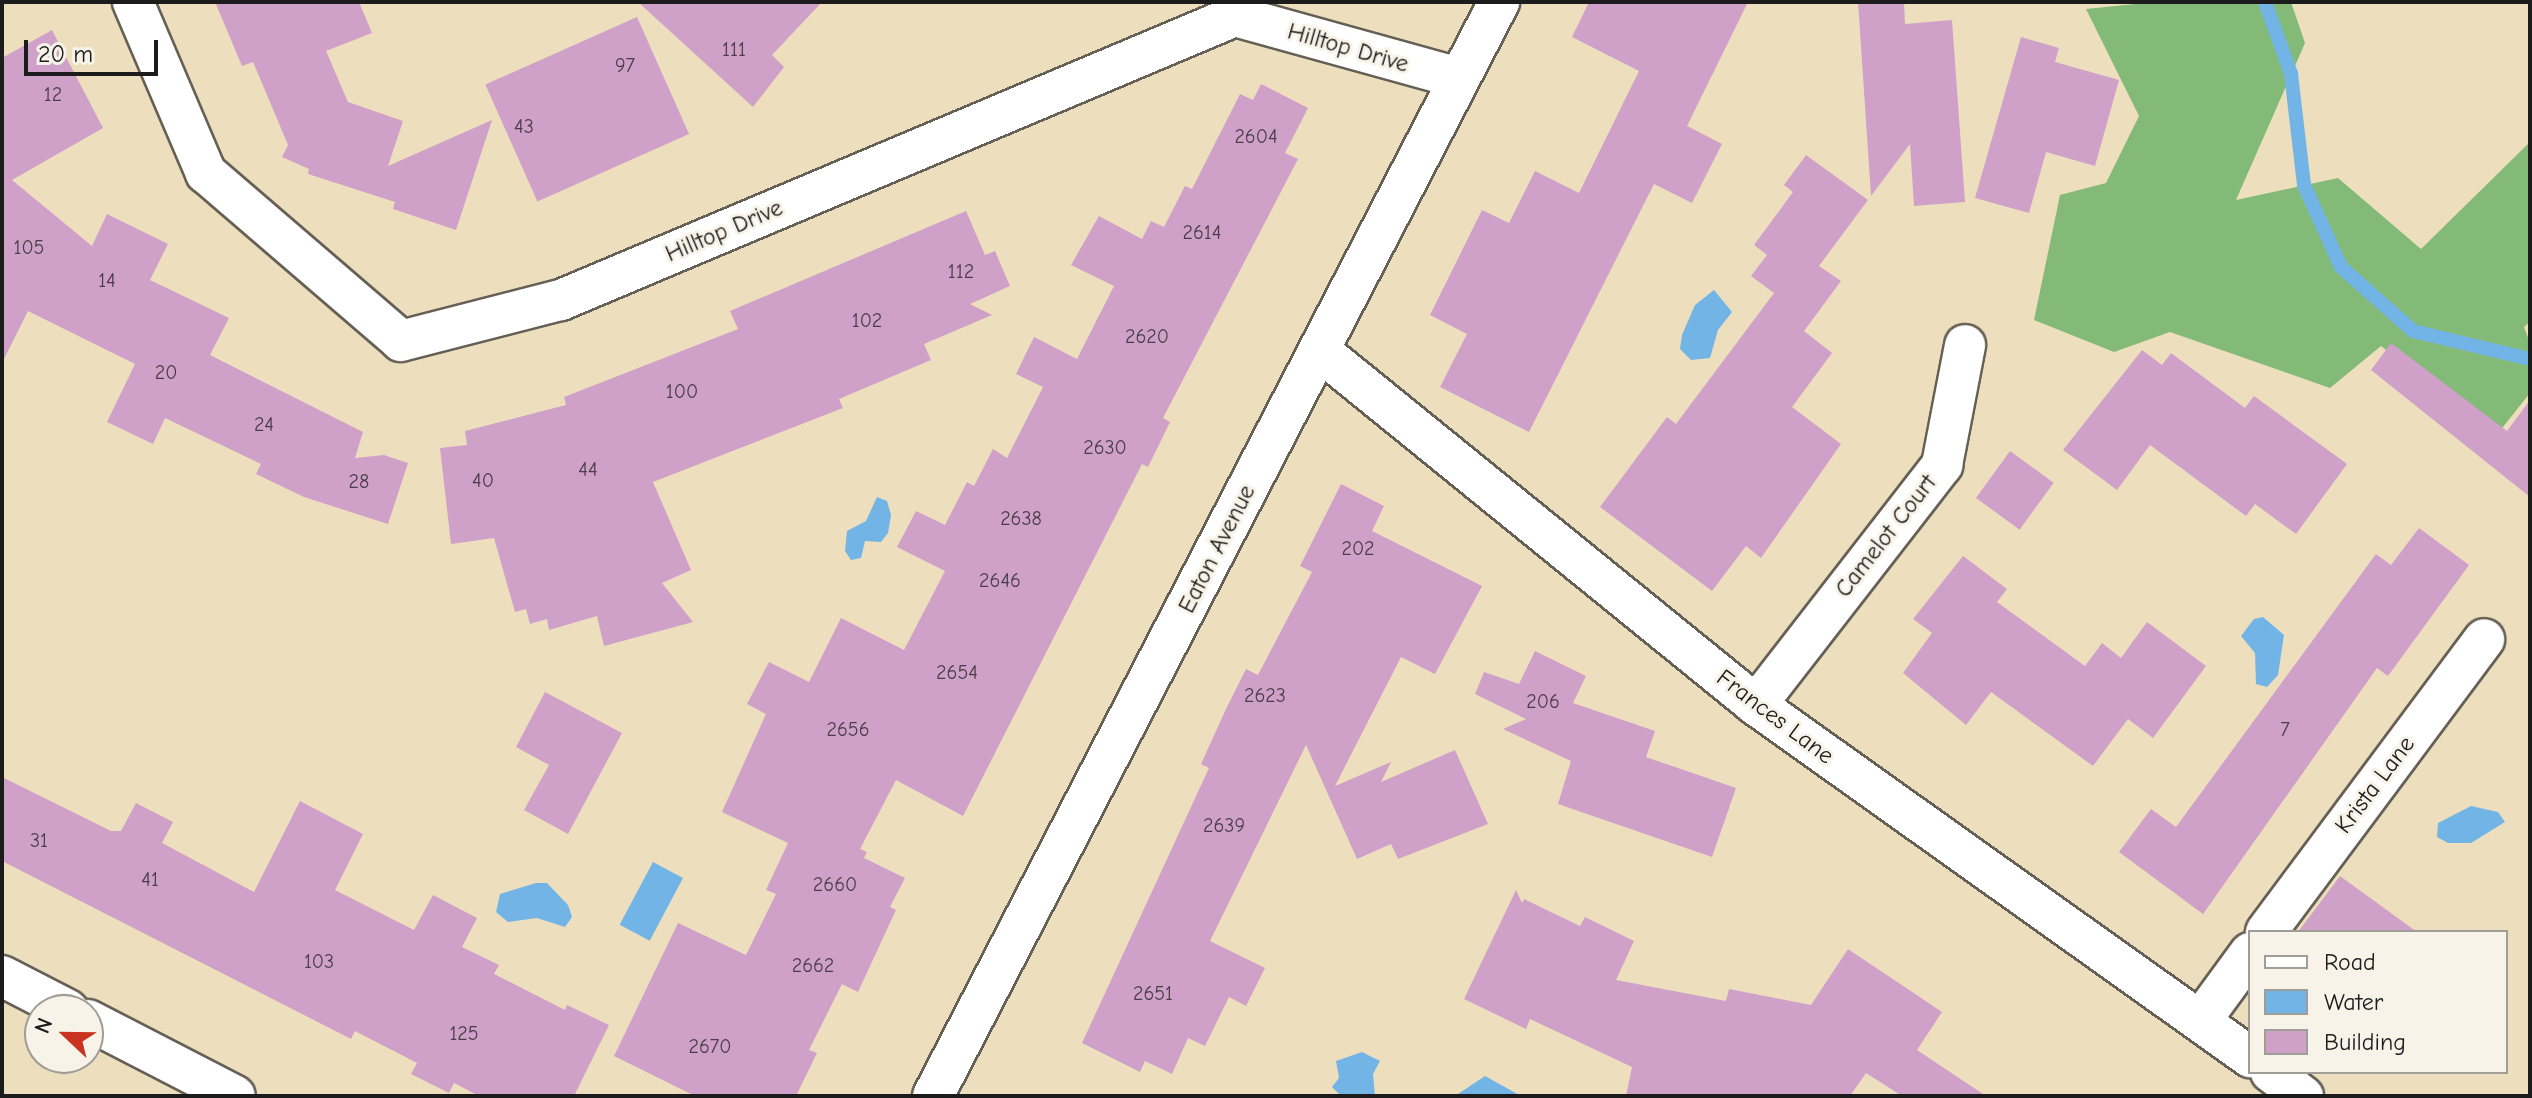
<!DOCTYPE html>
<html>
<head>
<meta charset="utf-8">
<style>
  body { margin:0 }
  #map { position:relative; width:2532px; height:1098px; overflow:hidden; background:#eddfbe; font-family:"Comic Neue",sans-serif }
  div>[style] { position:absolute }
  .forest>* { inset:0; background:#84ba77 }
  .water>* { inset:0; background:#73b4e7; transform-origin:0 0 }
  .stream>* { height:14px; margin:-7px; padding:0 7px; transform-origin:7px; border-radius:7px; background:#73b4e7 }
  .building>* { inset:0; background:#cfa1c8; transform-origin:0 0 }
  .roads { filter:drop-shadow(2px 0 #656055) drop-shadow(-2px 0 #656055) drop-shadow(0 2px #656055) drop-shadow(0 -2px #656055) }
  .street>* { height:40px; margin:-20px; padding:0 20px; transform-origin:20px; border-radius:20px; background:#fff }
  span { translate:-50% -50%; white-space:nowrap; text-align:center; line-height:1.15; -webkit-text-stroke:6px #f7f3e8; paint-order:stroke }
  .number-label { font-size:20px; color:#493d47 }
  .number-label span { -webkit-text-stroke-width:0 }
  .street-label { font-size:24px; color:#1c1c1c }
  .frame { position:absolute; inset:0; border:4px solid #1c1c1c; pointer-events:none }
  .legend { position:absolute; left:2248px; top:930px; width:260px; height:144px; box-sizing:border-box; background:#f7f3e8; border:2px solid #9f9d96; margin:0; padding:10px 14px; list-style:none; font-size:24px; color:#1c1c1c }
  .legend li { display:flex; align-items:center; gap:16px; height:40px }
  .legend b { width:40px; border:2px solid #9f9d96 }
  .north { position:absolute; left:24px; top:994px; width:80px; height:80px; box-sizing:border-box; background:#f7f3e8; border:2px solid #9f9d96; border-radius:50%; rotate:292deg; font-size:22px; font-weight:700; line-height:32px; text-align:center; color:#1c1c1c }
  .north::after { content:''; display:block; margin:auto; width:28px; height:36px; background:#c8321e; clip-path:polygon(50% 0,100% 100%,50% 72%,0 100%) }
  .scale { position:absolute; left:24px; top:40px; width:134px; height:36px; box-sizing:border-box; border:4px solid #1c1c1c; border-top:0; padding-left:10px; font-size:24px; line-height:28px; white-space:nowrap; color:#1c1c1c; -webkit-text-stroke:6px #f7f3e8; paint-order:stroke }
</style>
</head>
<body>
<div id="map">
  <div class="forest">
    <div style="clip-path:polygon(2155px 2px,2291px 2px,2305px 43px,2236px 200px,2338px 178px,2421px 249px,2530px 142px,2530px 322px,2524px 327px,2530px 343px,2530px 393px,2495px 437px,2381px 346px,2330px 388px,2170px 332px,2114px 352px,2034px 320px,2060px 195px,2106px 183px,2139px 116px,2086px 9px)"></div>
  </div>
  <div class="water">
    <div style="clip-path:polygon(1714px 290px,1732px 312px,1718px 330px,1710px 358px,1691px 360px,1680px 349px,1682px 335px,1695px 305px)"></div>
    <div style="clip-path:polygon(877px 497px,887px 501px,891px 515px,888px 533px,881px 542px,865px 541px,861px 558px,851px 560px,845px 551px,847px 531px,866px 521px)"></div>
    <div style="clip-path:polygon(2263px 617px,2284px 635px,2278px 675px,2267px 687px,2256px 684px,2255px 653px,2241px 636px,2254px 619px)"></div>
    <div style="clip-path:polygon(2471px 806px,2498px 812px,2505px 822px,2471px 843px,2448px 843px,2437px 837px,2438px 823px)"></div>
    <div style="left:653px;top:862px;width:34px;height:71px;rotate:28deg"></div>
    <div style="clip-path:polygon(536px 883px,547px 883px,568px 905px,572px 917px,565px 927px,537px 918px,508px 922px,496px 912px,500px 894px)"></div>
    <div style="clip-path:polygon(1362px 1052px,1380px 1061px,1373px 1074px,1375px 1096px,1341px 1096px,1332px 1087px,1339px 1078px,1336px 1061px)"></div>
    <div style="clip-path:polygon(1485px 1076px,1521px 1096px,1455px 1096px)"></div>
  </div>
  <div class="stream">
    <div style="left:2265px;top:2px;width:77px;rotate:70.1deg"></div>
    <div style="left:2291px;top:74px;width:112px;rotate:83.3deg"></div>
    <div style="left:2304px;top:185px;width:90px;rotate:65.7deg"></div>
    <div style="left:2341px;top:267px;width:96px;rotate:41.6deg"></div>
    <div style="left:2413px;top:331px;width:120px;rotate:13.5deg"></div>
  </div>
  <div class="building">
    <div style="clip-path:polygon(215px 2px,359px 2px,372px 33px,326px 51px,348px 102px,403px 121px,388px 166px,492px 120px,456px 230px,393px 209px,395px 202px,308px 174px,309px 169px,282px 157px,288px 145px,253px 62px,242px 66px)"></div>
    <div style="clip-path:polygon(638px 2px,822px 2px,772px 55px,784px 67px,753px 107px)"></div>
    <div style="clip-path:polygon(1589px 2px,1748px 2px,1687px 126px,1722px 144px,1692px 203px,1654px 184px,1529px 432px,1440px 387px,1467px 334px,1430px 315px,1482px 210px,1509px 223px,1535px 171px,1579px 193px,1639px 71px,1572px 37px)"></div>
    <div style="clip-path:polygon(1858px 2px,1904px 2px,1905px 24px,1952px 20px,1965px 202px,1914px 206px,1910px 144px,1871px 196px)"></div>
    <div style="left:637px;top:17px;width:128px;height:166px;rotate:66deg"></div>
    <div style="clip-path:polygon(52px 30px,103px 128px,12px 180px,92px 246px,107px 214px,168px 244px,150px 280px,229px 318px,210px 355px,363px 432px,355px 458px,384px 455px,408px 463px,388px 524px,304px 497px,256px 474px,261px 464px,165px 418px,153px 444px,107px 422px,135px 364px,28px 311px,2px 363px,2px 58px)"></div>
    <div style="clip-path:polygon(2021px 37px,2059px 48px,2055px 62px,2119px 80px,2095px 166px,2046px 152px,2029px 213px,1975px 198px)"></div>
    <div style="clip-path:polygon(1261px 84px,1308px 108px,1285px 153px,1298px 159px,1163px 418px,1170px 422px,1148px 467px,1142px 464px,963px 816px,896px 780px,860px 849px,867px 852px,864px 858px,905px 878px,890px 907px,896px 910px,858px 992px,842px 984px,809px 1050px,817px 1053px,796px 1096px,695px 1096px,614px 1056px,678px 923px,746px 955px,776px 894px,766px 890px,788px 843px,722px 812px,766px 714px,747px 704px,769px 662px,809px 682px,841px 618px,904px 650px,945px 571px,897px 547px,916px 511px,945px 525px,967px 482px,974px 486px,993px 449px,1007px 458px,1043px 387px,1016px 374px,1034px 337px,1077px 359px,1114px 286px,1071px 265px,1099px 216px,1142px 239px,1151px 221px,1164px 227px,1185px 186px,1192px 189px,1240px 94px,1253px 100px)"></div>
    <div style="clip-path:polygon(1806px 155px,1868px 200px,1819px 266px,1841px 281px,1804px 331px,1832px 353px,1792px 407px,1841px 444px,1761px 558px,1746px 546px,1712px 591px,1600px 507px,1667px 417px,1676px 424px,1774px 293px,1751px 276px,1767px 255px,1754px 245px,1793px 192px,1784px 185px)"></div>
    <div style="clip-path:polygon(966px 211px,985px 255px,995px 251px,1010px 286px,970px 304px,992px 315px,924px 344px,931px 360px,839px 399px,843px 408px,653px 482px,691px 570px,662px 583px,693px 622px,604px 646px,597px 616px,549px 630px,547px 619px,530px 624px,526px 609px,515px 612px,494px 538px,451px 544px,440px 448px,467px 445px,465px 431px,566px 405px,564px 397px,738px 329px,730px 311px)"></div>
    <div style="clip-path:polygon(2391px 343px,2507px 431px,2530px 400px,2530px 497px,2371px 370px)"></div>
    <div style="clip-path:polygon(2142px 350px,2162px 365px,2171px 353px,2245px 408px,2254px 396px,2347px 464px,2296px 534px,2255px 504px,2246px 516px,2150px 445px,2117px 490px,2063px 450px)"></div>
    <div style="left:2010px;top:451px;width:54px;height:58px;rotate:36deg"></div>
    <div style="clip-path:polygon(1341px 484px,1384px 506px,1372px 531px,1482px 586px,1435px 674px,1401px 657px,1335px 786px,1391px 762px,1381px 782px,1455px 750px,1488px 824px,1398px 859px,1391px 844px,1357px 859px,1306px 745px,1210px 941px,1265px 968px,1246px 1006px,1229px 997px,1205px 1046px,1188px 1038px,1172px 1074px,1145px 1061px,1140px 1072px,1082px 1043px,1209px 768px,1201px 764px,1226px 709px,1246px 669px,1258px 675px,1312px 572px,1300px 566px)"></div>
    <div style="clip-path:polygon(2419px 528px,2469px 565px,2388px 676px,2377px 668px,2203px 914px,2119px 852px,2151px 809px,2176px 827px,2376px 554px,2391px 565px)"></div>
    <div style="clip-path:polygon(1963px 556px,2007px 589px,1997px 602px,2085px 666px,2102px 643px,2121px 658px,2147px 622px,2206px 666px,2153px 738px,2128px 719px,2093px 766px,1991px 692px,1966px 725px,1903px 673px,1932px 633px,1913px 619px)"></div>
    <div style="clip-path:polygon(1535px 651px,1586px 676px,1573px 703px,1655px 731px,1646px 757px,1736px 788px,1712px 857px,1558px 804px,1571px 761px,1503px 729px,1526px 719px,1475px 694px,1484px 672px,1519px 684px)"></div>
    <div style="clip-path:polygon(545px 692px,622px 733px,568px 834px,524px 810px,549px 765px,516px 747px)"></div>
    <div style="clip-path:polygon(2px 777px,111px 831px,121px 831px,136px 803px,173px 822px,162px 843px,254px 892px,300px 801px,363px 834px,335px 890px,414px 930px,433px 895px,477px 918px,462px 947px,499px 965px,494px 974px,565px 1010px,567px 1005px,609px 1025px,574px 1096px,479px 1096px,454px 1083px,449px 1093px,411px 1074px,417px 1063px,355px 1031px,351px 1039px,2px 861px)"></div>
    <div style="clip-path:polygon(2340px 876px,2417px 932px,2298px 932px)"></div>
    <div style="clip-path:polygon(1516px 890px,1522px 903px,1524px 899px,1580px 926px,1585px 917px,1634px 941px,1616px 980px,1726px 1001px,1729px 989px,1811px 1005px,1848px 949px,1942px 1012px,1917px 1050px,1986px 1096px,1902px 1096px,1866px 1073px,1850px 1096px,1626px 1096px,1632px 1067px,1530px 1019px,1526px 1029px,1464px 999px)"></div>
  </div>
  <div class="roads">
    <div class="street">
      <div style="left:133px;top:2px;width:186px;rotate:66.9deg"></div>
      <div style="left:206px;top:173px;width:257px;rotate:40.7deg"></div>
      <div style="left:401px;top:341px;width:165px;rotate:-14.4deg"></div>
      <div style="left:561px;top:300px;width:731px;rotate:-22.85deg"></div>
      <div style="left:1235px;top:16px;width:231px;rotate:15.5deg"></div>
      <div style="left:1320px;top:351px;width:562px;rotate:39.07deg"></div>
      <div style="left:1756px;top:705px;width:607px;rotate:35.47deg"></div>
      <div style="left:1756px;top:705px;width:304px;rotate:-52.2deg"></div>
      <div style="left:1942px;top:465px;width:122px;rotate:-79.1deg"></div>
      <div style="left:2266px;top:932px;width:365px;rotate:-53.3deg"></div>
      <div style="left:2px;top:976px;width:74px;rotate:27.3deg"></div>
      <div style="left:88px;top:1020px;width:165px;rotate:27.3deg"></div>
      <div style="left:2201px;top:1020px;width:83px;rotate:-53.8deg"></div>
      <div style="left:2271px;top:1072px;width:40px;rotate:37deg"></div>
      <div style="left:933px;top:1096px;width:1232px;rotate:-62.64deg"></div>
    </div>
  </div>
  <div class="number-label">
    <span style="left:734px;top:49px">111</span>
    <span style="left:625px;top:65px">97</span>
    <span style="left:53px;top:94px">12</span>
    <span style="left:524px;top:126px">43</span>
    <span style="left:1256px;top:136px">2604</span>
    <span style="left:1202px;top:232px">2614</span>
    <span style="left:29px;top:247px">105</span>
    <span style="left:961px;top:271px">112</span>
    <span style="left:107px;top:280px">14</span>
    <span style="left:867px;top:320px">102</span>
    <span style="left:1147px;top:336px">2620</span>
    <span style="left:166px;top:372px">20</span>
    <span style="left:682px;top:391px">100</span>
    <span style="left:264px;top:424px">24</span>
    <span style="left:1105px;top:447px">2630</span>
    <span style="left:588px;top:469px">44</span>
    <span style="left:483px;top:480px">40</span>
    <span style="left:359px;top:481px">28</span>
    <span style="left:1021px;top:518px">2638</span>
    <span style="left:1358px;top:548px">202</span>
    <span style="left:1000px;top:580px">2646</span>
    <span style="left:957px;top:672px">2654</span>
    <span style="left:1265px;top:695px">2623</span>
    <span style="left:1543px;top:701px">206</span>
    <span style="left:848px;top:729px">2656</span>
    <span style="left:2285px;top:729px">7</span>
    <span style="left:1224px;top:825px">2639</span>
    <span style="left:39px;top:840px">31</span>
    <span style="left:150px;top:879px">41</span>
    <span style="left:835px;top:884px">2660</span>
    <span style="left:319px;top:961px">103</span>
    <span style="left:813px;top:965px">2662</span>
    <span style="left:1153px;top:993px">2651</span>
    <span style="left:464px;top:1033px">125</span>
    <span style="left:710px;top:1046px">2670</span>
  </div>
  <div class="street-label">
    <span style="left:1348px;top:48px;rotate:16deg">Hilltop Drive</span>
    <span style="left:724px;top:231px;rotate:-23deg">Hilltop Drive</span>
    <span style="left:1886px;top:536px;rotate:-52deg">Camelot Court</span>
    <span style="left:1217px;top:549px;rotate:-63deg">Eaton Avenue</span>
    <span style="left:1775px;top:717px;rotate:37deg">Frances Lane</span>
    <span style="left:2375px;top:785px;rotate:-53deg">Krista Lane</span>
  </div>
  <div class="frame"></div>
  <ul class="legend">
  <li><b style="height:10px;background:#fff"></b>Road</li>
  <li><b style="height:22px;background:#73b4e7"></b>Water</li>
  <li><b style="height:22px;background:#cfa1c8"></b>Building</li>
  </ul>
  <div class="north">N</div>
  <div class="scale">20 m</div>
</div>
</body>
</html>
